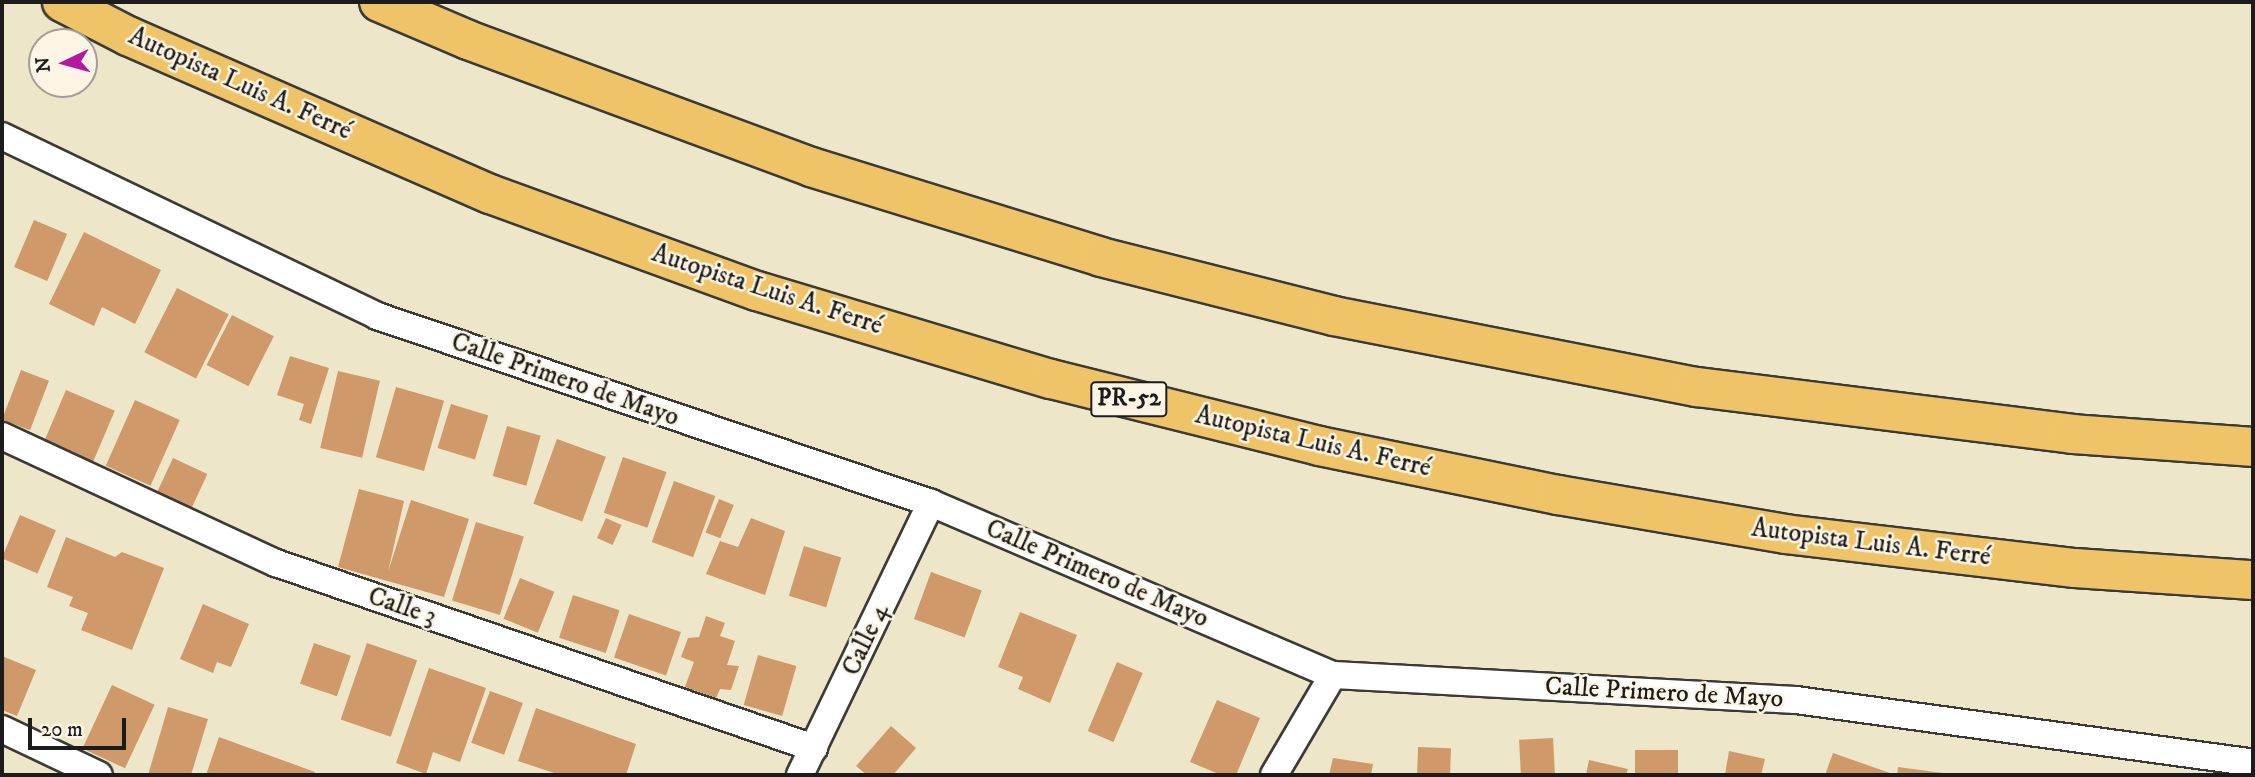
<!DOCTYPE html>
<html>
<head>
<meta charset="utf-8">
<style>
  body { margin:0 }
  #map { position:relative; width:2255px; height:777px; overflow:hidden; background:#ede6c8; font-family:"IM FELL DW Pica",serif }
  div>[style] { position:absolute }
  .building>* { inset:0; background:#d0996a; transform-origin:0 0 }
  .roads { filter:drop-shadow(2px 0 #3b3a36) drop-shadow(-2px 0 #3b3a36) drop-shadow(0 2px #3b3a36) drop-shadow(0 -2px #3b3a36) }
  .street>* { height:26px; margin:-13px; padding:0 13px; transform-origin:13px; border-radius:13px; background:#fff }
  .highway>* { height:38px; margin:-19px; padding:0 19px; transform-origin:19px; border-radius:19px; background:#efc469 }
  span { translate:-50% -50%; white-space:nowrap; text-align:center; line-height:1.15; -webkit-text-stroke:5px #fcf5e5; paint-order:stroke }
  .shield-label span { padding:2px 5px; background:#fcf5e5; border:2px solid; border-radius:5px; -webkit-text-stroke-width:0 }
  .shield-label { font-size:24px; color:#1c1c1c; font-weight:700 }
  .street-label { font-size:26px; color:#1c1c1c }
  .frame { position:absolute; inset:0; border:4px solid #1c1c1c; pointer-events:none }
  .north { position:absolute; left:28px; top:28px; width:70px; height:70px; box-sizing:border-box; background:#fcf5e5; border:2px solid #a29e95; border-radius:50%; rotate:265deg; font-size:19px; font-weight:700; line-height:28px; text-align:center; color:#1c1c1c }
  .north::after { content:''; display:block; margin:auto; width:24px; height:32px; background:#b5179e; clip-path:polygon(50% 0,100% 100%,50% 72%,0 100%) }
  .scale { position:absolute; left:28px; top:718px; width:98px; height:32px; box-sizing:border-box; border:4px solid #1c1c1c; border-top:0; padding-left:9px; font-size:21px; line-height:24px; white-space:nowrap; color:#1c1c1c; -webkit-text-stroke:5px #fcf5e5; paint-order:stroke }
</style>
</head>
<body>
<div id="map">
  <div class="building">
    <div style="left:34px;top:220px;width:36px;height:51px;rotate:23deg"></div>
    <div style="clip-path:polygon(84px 232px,161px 270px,135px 324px,102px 307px,94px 326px,49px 304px)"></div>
    <div style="left:177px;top:288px;width:58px;height:72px;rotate:27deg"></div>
    <div style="left:232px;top:315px;width:47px;height:56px;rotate:27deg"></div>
    <div style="clip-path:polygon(290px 356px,329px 368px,311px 424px,299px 420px,304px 404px,277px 395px)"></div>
    <div style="left:21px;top:370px;width:30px;height:53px;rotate:21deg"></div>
    <div style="left:338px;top:371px;width:43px;height:79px;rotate:13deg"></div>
    <div style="left:396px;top:387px;width:50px;height:73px;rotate:16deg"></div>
    <div style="left:66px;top:390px;width:53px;height:56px;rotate:23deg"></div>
    <div style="left:135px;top:400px;width:49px;height:72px;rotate:24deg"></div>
    <div style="left:451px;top:404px;width:39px;height:46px;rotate:17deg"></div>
    <div style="left:507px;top:426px;width:35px;height:52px;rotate:16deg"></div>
    <div style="left:557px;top:439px;width:52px;height:69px;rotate:20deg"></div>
    <div style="left:623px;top:457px;width:46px;height:59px;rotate:19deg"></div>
    <div style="left:173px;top:458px;width:38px;height:42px;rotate:25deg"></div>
    <div style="left:674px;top:481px;width:44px;height:65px;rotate:20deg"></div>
    <div style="clip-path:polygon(359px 489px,404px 501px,388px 572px,411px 500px,469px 519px,444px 597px,338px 567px)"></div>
    <div style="left:719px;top:499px;width:16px;height:36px;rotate:22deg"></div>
    <div style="left:20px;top:515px;width:39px;height:47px;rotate:23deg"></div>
    <div style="left:606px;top:518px;width:17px;height:22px;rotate:24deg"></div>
    <div style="clip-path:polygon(751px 518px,785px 531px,765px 595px,706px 574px,720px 541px,738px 547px)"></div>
    <div style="left:476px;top:522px;width:50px;height:82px;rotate:17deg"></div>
    <div style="clip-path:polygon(66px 537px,115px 557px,122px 552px,164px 568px,132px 650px,81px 630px,88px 613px,69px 606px,73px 597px,47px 587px)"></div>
    <div style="left:804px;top:546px;width:39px;height:52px;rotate:17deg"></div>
    <div style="left:931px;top:572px;width:54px;height:50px;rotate:20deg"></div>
    <div style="left:520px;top:578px;width:37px;height:44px;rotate:22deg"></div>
    <div style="left:573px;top:595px;width:49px;height:45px;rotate:18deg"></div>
    <div style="clip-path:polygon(203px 604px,249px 624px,231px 667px,217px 662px,213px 673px,180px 659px)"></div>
    <div style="clip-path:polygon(1020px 612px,1077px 635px,1050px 703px,1018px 689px,1023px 677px,998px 667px)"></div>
    <div style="left:629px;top:614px;width:55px;height:46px;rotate:19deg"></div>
    <div style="clip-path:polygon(706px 616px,725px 623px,720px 636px,735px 641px,727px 665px,739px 666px,731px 690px,720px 689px,716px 698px,685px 687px,694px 662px,681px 657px,688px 638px,699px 637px)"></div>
    <div style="left:314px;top:643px;width:39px;height:43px;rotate:19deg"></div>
    <div style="left:367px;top:643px;width:53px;height:81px;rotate:19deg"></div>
    <div style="left:758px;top:655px;width:40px;height:52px;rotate:16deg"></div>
    <div style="clip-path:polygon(2px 656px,36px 670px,17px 716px,2px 710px)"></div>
    <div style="left:1117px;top:662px;width:28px;height:75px;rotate:23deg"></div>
    <div style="clip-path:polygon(429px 668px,486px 688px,460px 762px,433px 752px,426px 774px,396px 763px)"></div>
    <div style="left:112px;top:685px;width:47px;height:70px;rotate:25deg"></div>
    <div style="left:490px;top:691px;width:35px;height:55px;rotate:20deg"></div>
    <div style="clip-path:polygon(1217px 700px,1260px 718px,1236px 775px,1221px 775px,1190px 762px)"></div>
    <div style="clip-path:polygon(168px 707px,208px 719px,191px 775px,148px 775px)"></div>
    <div style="clip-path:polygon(536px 708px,636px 744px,626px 775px,560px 775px,518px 761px)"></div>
    <div style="clip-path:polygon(891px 726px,916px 748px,893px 775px,867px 775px,856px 766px)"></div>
    <div style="clip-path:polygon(219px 737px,315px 772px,314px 775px,206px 775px)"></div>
    <div style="left:1553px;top:738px;width:37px;height:34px;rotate:87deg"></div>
    <div style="left:1418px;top:747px;width:33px;height:28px;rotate:2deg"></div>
    <div style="left:1635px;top:750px;width:43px;height:25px"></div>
    <div style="clip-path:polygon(1729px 751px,1765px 759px,1761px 775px,1725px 775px)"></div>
    <div style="clip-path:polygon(1833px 753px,1890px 773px,1889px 775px,1825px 775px)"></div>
    <div style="clip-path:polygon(1333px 758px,1373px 764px,1371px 775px,1329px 775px)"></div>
    <div style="clip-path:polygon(1589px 760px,1628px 769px,1626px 775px,1586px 775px)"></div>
    <div style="clip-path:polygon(1898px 767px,1950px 774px,1950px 775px,1897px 775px)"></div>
  </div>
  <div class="roads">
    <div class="street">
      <div style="left:2px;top:136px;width:416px;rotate:25.6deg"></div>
      <div style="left:377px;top:316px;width:585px;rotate:18.65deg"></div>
      <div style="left:931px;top:503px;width:437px;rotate:23.2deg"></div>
      <div style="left:1333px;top:675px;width:464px;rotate:3.1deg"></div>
      <div style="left:1796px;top:700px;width:461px;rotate:7.8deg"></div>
      <div style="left:2px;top:436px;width:302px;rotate:24.9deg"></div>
      <div style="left:276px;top:563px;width:569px;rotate:18.98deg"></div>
      <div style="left:2px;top:729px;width:107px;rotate:25.4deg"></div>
      <div style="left:800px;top:775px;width:302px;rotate:-64.3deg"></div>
      <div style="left:1274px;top:775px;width:116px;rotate:-59.5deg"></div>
    </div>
    <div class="highway">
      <div style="left:62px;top:2px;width:74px;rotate:27.3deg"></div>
      <div style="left:128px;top:36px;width:395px;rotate:23.6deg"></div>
      <div style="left:490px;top:194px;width:284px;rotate:20deg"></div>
      <div style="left:757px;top:291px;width:307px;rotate:16.7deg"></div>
      <div style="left:1051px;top:379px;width:276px;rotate:14deg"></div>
      <div style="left:1319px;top:446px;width:244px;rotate:11.6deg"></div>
      <div style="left:1558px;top:495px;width:230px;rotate:9.7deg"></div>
      <div style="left:1785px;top:534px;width:292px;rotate:6.7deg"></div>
      <div style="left:2075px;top:568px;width:178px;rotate:3.9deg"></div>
      <div style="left:379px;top:2px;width:97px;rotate:23.1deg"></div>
      <div style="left:468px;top:40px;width:366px;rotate:20.3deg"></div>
      <div style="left:811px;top:167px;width:304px;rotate:17.2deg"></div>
      <div style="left:1101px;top:257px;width:240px;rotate:14.2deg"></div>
      <div style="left:1334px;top:316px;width:370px;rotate:11.1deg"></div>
      <div style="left:1697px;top:387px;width:378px;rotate:7.1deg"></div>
      <div style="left:2072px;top:434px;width:181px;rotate:4.1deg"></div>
    </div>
  </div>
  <div class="shield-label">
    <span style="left:1129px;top:399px">PR-52</span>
  </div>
  <div class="street-label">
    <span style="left:240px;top:84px;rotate:24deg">Autopista Luis A. Ferré</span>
    <span style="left:767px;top:290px;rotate:18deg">Autopista Luis A. Ferré</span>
    <span style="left:565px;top:380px;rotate:19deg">Calle Primero de Mayo</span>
    <span style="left:1313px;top:442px;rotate:13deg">Autopista Luis A. Ferré</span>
    <span style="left:1871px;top:543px;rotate:7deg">Autopista Luis A. Ferré</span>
    <span style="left:1097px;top:574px;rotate:23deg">Calle Primero de Mayo</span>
    <span style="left:402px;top:607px;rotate:19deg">Calle 3</span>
    <span style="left:866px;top:640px;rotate:-65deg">Calle 4</span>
    <span style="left:1664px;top:693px;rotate:3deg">Calle Primero de Mayo</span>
  </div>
  <div class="frame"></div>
  <div class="north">N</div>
  <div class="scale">20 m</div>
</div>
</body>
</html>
